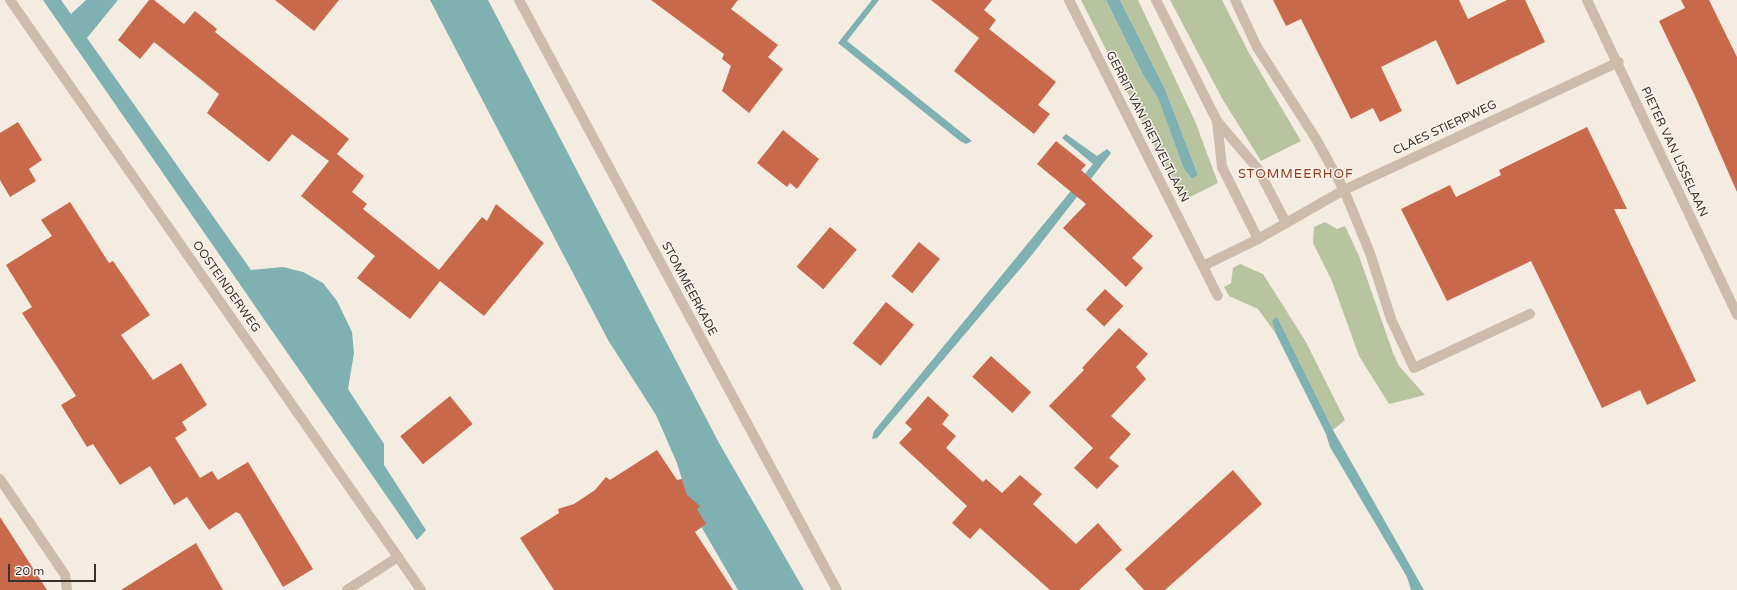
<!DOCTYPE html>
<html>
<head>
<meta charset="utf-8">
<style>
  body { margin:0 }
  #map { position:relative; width:1737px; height:590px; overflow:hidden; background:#f4ebe1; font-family:"Varela Round",sans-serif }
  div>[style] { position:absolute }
  .green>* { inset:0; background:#b8c4a0 }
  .water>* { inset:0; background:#7fb0b2 }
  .building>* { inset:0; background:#c8694b; transform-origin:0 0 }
  .service>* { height:10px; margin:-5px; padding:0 5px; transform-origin:5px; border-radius:5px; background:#cdbbac }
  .minor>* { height:10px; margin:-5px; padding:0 5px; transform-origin:5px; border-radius:5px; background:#cdbbac }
  .tertiary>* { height:10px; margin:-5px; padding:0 5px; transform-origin:5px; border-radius:5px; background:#cdbbac }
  span { translate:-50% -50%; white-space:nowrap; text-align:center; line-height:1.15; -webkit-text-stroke:3px #fbf5ee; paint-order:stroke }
  .street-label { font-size:12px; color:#3b302b }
  .neighbourhood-label { font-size:13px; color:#8c3b22; letter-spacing:1px }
  .scale { position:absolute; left:8px; top:564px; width:88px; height:18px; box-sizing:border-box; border:2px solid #3b302b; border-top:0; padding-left:5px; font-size:12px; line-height:14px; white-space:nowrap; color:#3b302b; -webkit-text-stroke:3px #fbf5ee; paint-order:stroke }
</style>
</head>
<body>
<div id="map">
  <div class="green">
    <div style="clip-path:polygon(1081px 0,1106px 0,1142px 73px,1158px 97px,1184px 169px,1192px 179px,1198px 175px,1165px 89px,1120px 0,1138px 0,1195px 121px,1218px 183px,1182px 201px)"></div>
    <div style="clip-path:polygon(1170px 0,1222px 0,1249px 53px,1301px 141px,1261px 161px,1223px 100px)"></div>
    <div style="clip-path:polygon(1325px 222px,1337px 229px,1345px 226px,1359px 256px,1393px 353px,1399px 366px,1425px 395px,1389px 404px,1359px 356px,1332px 281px,1313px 243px,1314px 227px)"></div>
    <div style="clip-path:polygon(1240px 264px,1263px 274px,1306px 342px,1345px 420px,1333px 430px,1277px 318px,1272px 321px,1276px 334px,1258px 309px,1229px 296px,1224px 287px,1231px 283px,1233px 268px)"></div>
  </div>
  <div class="water">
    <div style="clip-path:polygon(43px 0,61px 0,71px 14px,86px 0,118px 0,87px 38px,251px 270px,283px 267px,303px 272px,323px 283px,337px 301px,352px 332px,354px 353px,348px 389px,384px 444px,384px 465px,426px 530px,417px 540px)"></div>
    <div style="clip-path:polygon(430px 0,488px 0,719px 443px,804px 590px,738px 590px,691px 509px,677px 463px,656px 415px,608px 340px)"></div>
    <div style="clip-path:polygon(872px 0,879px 0,847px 41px,972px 141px,966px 144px,960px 141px,838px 43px)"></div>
    <div style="clip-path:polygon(1106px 0,1120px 0,1165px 89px,1198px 175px,1192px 179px,1184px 169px,1158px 98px,1142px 73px)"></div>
    <div style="clip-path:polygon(1066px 134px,1097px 156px,1107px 149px,1111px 153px,1031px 256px,877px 438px,872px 439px,874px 431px,1093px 164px,1062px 138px)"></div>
    <div style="clip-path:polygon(1277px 317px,1333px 430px,1424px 590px,1411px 590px,1407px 577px,1330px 447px,1326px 434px,1276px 334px,1272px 321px)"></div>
  </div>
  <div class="building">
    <div style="clip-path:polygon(149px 0,154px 0,184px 24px,195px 11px,217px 29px,215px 32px,349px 139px,337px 154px,364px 176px,352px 192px,367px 204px,363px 209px,439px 270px,482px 217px,487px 221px,496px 204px,544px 243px,484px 316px,440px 281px,410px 319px,357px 278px,375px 256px,301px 196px,329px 161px,292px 134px,269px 162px,207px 113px,219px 94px,154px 42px,140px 59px,118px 40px)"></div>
    <div style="clip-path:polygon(275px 0,339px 0,314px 31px)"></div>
    <div style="clip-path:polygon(651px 0,738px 0,731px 9px,778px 45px,768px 57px,783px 69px,749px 113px,722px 91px,731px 66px,722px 59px,724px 54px)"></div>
    <div style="clip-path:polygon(931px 0,992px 0,984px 10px,996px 20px,989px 29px,1056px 82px,1038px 105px,1050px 114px,1034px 134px,954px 71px,979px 38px)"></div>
    <div style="clip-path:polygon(1273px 0,1459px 0,1468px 19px,1507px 0,1525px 0,1545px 42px,1457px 85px,1436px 40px,1381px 67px,1402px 111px,1380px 122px,1373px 108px,1351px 119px,1301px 19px,1286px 26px)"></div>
    <div style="clip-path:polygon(1681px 0,1709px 0,1737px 57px,1737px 192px,1695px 96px,1659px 21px,1685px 8px)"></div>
    <div style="clip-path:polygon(18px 122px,42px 160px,29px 169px,36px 181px,10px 197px,0 180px,0 133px)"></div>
    <div style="clip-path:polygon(1587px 127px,1627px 209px,1614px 209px,1696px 381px,1647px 405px,1640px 390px,1602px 408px,1531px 261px,1447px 301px,1401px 209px,1450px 185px,1456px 197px,1501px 175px,1499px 170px)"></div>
    <div style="clip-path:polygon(783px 130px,819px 159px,797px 189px,790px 183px,787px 187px,757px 163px)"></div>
    <div style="clip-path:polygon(1056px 141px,1086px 165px,1081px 170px,1153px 236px,1132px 258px,1143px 268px,1126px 287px,1063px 228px,1086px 204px,1037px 164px)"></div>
    <div style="clip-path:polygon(70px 202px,109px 263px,113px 261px,150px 315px,121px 335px,153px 380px,181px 363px,207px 405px,182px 422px,187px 430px,175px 438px,200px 478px,212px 471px,218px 480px,248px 462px,313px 569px,283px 587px,240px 514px,236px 512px,209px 530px,187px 497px,174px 505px,150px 466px,120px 485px,93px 444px,87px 447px,61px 405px,76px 396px,22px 313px,32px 307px,6px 265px,52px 236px,41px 220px)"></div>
    <div style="left:830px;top:227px;width:35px;height:52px;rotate:40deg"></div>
    <div style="left:919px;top:242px;width:27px;height:44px;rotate:39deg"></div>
    <div style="left:1105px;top:289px;width:25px;height:28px;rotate:43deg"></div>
    <div style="left:886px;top:302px;width:36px;height:53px;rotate:39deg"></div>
    <div style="clip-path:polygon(1119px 328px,1148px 354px,1136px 367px,1146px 379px,1111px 416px,1131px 434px,1109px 458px,1119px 466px,1097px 489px,1074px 468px,1093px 448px,1049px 406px,1084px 370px,1082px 368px)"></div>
    <div style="left:991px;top:356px;width:54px;height:28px;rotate:42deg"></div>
    <div style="left:450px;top:396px;width:36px;height:64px;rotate:51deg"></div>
    <div style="clip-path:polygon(928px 396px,949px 415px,942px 424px,956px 436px,946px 448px,983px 482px,986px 479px,1002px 493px,1020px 475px,1042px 494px,1033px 504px,1076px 544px,1098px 523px,1122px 550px,1079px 590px,1050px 590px,980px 528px,970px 539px,952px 523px,967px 506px,899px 443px,912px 429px,905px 423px)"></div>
    <div style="clip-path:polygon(657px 450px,677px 480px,682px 479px,687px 495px,700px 506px,697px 509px,706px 524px,695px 532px,733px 590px,554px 590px,520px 538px,559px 513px,558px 509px,574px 504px,595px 490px,606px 477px,610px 480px)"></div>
    <div style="clip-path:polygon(1233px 470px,1262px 504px,1165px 590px,1144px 590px,1125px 569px)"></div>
    <div style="clip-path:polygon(0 517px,47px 590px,0 590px)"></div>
    <div style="clip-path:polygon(196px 543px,223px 590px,121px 590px)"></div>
  </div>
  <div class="service">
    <div style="left:1414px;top:368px;width:128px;rotate:-25deg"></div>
    <div style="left:0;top:479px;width:116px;rotate:55.9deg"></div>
    <div style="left:65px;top:575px;width:15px;rotate:82deg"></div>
    <div style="left:347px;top:590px;width:61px;rotate:-32.9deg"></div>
  </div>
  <div class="minor">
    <div style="left:519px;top:0;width:670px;rotate:61.68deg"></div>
    <div style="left:1069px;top:0;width:331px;rotate:63.3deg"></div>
    <div style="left:1156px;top:0;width:136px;rotate:63.2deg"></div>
    <div style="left:1217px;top:121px;width:63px;rotate:49.5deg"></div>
    <div style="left:1258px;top:169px;width:61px;rotate:62.6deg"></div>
    <div style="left:1235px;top:0;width:52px;rotate:64.9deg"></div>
    <div style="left:1257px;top:47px;width:109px;rotate:57.3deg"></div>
    <div style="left:1316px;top:139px;width:58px;rotate:61.2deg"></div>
    <div style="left:1344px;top:190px;width:68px;rotate:67.6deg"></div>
    <div style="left:1370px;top:253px;width:69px;rotate:72.3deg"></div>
    <div style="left:1391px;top:319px;width:54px;rotate:64.9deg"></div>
    <div style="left:1587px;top:0;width:349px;rotate:64.5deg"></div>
    <div style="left:1217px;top:121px;width:46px;rotate:83.8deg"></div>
    <div style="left:1222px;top:167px;width:80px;rotate:63.4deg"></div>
    <div style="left:1203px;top:266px;width:61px;rotate:-26.1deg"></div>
    <div style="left:1258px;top:239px;width:99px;rotate:-29.7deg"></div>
    <div style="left:1344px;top:190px;width:303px;rotate:-25deg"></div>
  </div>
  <div class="tertiary">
    <div style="left:10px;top:0;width:719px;rotate:55.14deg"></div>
  </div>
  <div class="street-label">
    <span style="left:1147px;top:127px;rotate:63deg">GERRIT VAN RIETVELTLAAN</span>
    <span style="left:1445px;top:128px;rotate:-25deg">CLAES STIERPWEG</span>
    <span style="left:1674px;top:152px;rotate:65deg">PIETER VAN LISSELAAN</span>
    <span style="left:226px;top:287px;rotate:55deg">OOSTEINDERWEG</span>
    <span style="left:689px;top:289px;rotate:62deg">STOMMEERKADE</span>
  </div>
  <div class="neighbourhood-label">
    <span style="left:1296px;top:174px">STOMMEERHOF</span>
  </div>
  <div class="scale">20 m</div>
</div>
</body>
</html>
